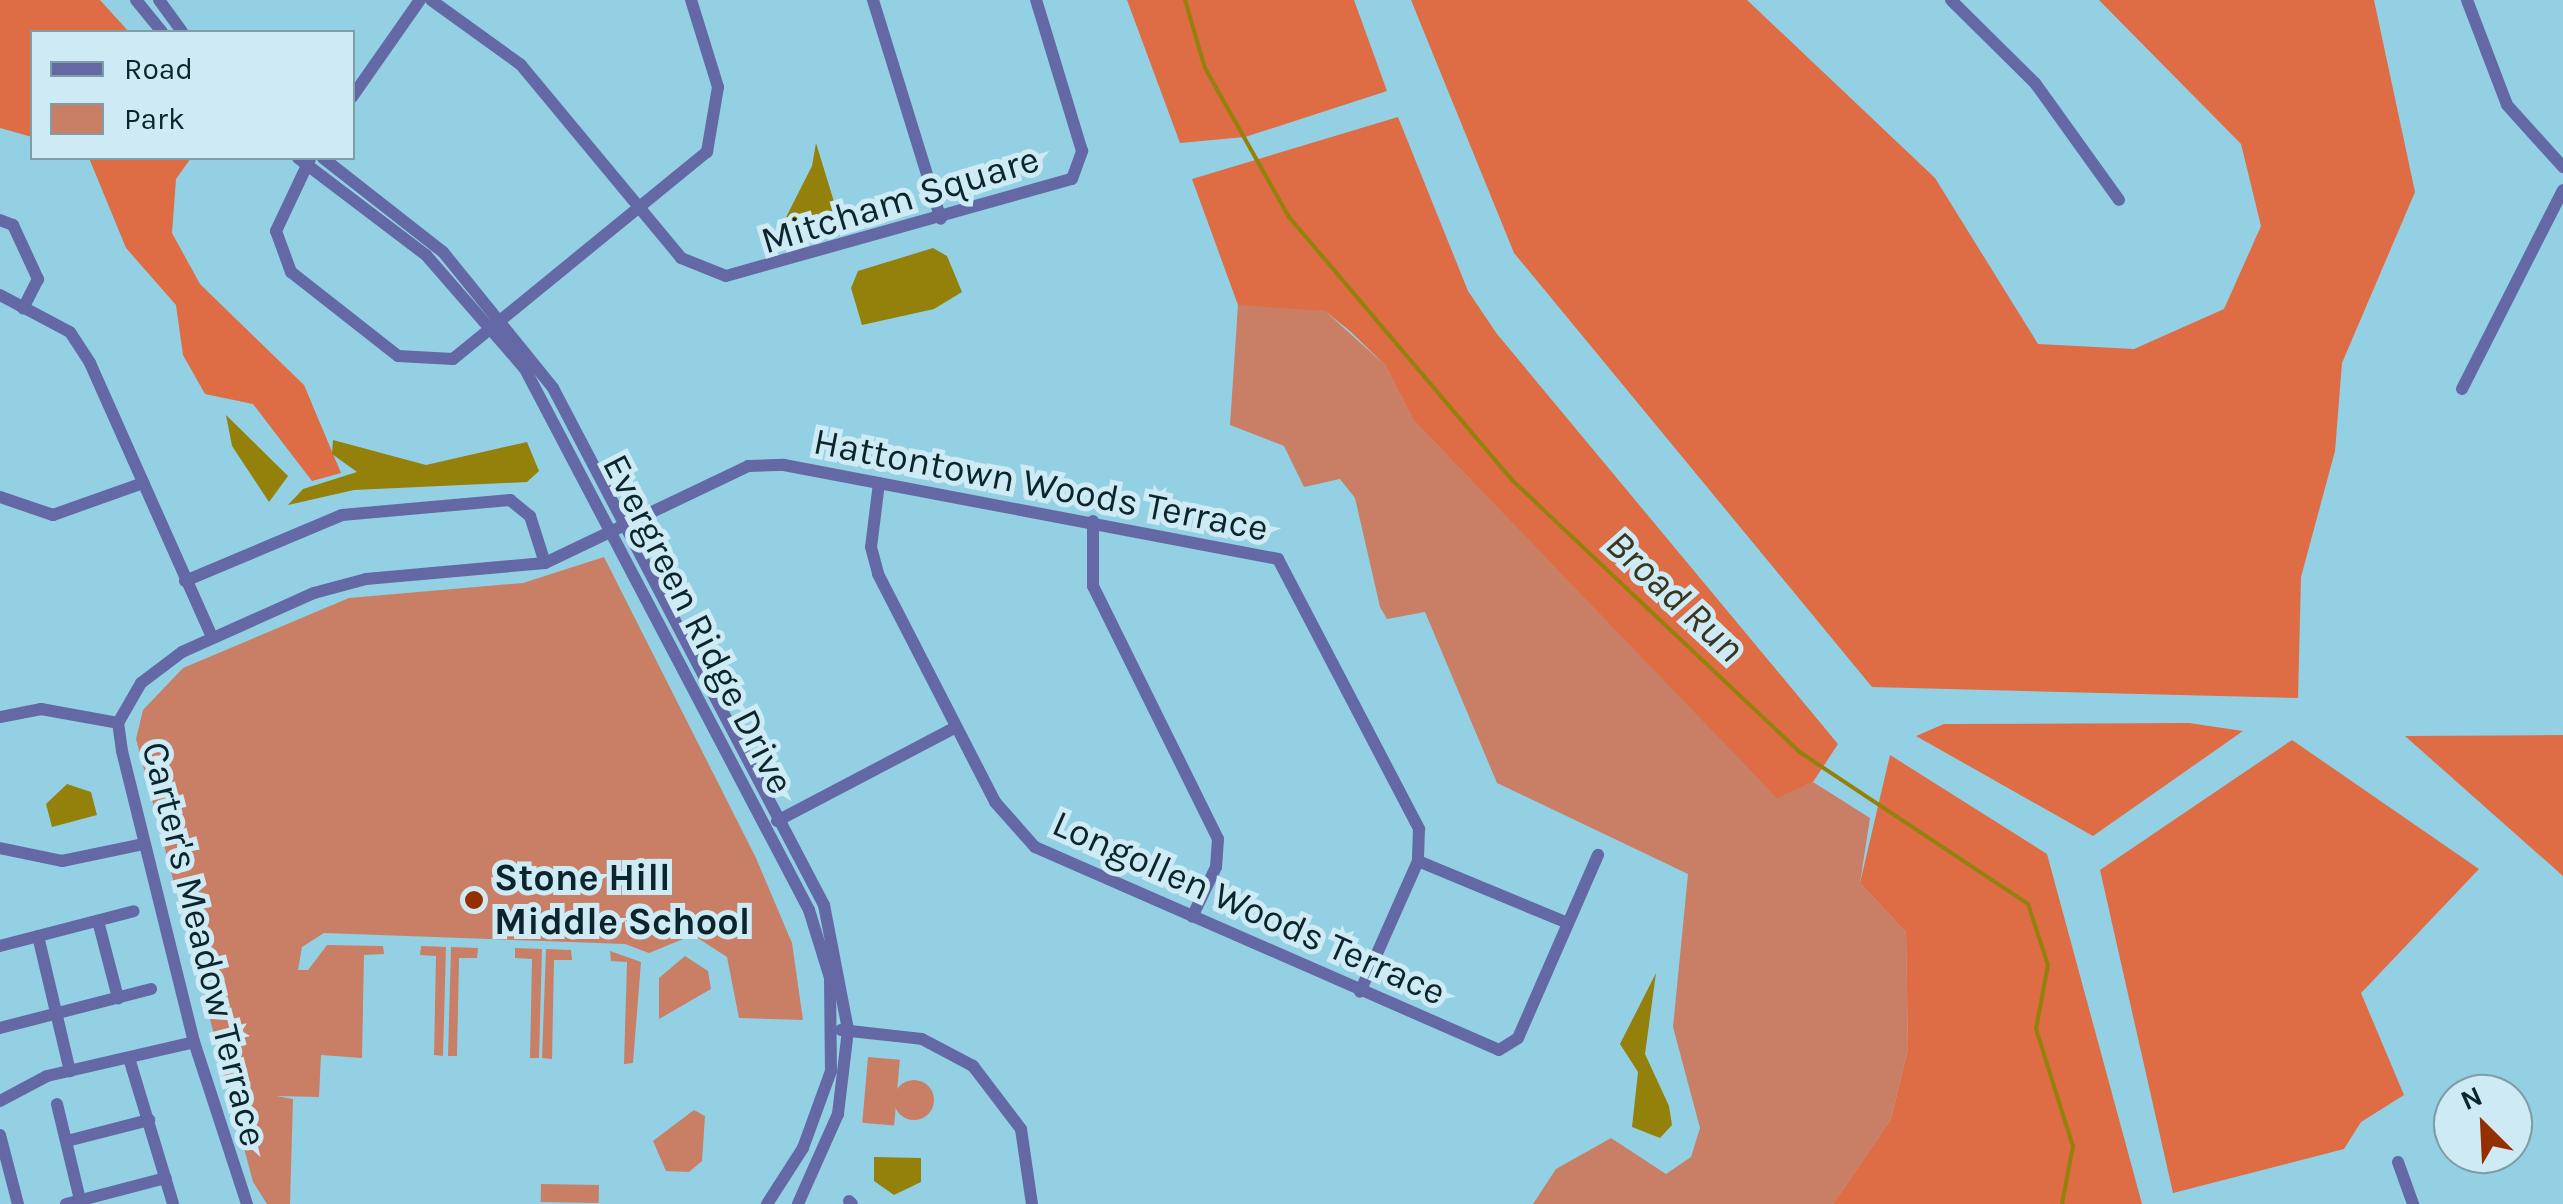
<!DOCTYPE html>
<html>
<head>
<meta charset="utf-8">
<style>
  body { margin:0 }
  #map { position:relative; width:2563px; height:1204px; overflow:hidden; background:#93d0e3; font-family:Karla,sans-serif }
  div>[style] { position:absolute }
  .green>* { inset:0; background:#c97f66; transform-origin:0 0 }
  .round { border-radius:50% }
  .forest>* { inset:0; background:#de6c45 }
  .water>* { inset:0; background:#93810b }
  .stream>* { height:4px; margin:-2px; padding:0 2px; transform-origin:2px; border-radius:2px; background:#93810b }
  .minor>* { height:12px; margin:-6px; padding:0 6px; transform-origin:6px; border-radius:6px; background:#6469a6 }
  .dots>* { width:28px; height:28px; translate:-50% -50%; box-sizing:border-box; border:5px solid #ceebf5; border-radius:50% }
  span { translate:-50% -50%; white-space:nowrap; text-align:center; line-height:1.15; -webkit-text-stroke:10px #ceebf5; paint-order:stroke }
  .street-label { font-size:38px; color:#0c252c }
  .poi-label { font-size:38px; color:#0c252c; font-weight:700 }
  .left { translate:0 -50%; text-align:left }
  .water-label { font-size:40px; color:#39351f; font-style:italic }
  .legend { position:absolute; left:30px; top:30px; width:325px; height:130px; box-sizing:border-box; background:#ceebf5; border:2px solid #809ca5; margin:0; padding:12px 18px; list-style:none; font-size:30px; color:#0c252c }
  .legend li { display:flex; align-items:center; gap:20px; height:50px }
  .legend b { width:50px; border:2px solid #809ca5 }
  .north { position:absolute; left:2433px; top:1074px; width:100px; height:100px; box-sizing:border-box; background:#ceebf5; border:2px solid #809ca5; border-radius:50%; rotate:336deg; font-size:28px; font-weight:700; line-height:40px; text-align:center; color:#0c252c }
  .north::after { content:''; display:block; margin:auto; width:35px; height:45px; background:#952f00; clip-path:polygon(50% 0,100% 100%,50% 72%,0 100%) }
</style>
</head>
<body>
<div id="map">
  <div class="green">
    <div style="clip-path:polygon(1285px 304px,1325px 311px,1385px 365px,1416px 423px,1777px 797px,1813px 782px,1870px 818px,1860px 883px,1906px 932px,1908px 1049px,1891px 1119px,1833px 1204px,1533px 1204px,1556px 1169px,1611px 1138px,1666px 1174px,1691px 1157px,1700px 1128px,1673px 1027px,1688px 874px,1497px 783px,1425px 612px,1387px 619px,1380px 607px,1355px 498px,1340px 479px,1304px 487px,1284px 446px,1230px 425px,1238px 305px)"></div>
    <div style="clip-path:polygon(604px 557px,756px 858px,792px 943px,803px 1020px,739px 1018px,727px 957px,693px 935px,649px 953px,625px 944px,324px 933px,302px 947px,298px 970px,308px 970px,327px 945px,383px 946px,384px 954px,364px 955px,362px 1058px,321px 1055px,319px 1097px,276px 1096px,293px 1099px,290px 1204px,267px 1204px,253px 1182px,136px 739px,143px 710px,183px 668px,349px 598px,523px 583px)"></div>
    <div style="clip-path:polygon(421px 946px,446px 947px,443px 1056px,434px 1055px,436px 956px,420px 955px)"></div>
    <div style="clip-path:polygon(451px 947px,478px 948px,477px 958px,459px 958px,457px 1056px,448px 1056px)"></div>
    <div style="clip-path:polygon(515px 948px,542px 949px,539px 1058px,530px 1058px,532px 959px,515px 958px)"></div>
    <div style="clip-path:polygon(546px 949px,571px 950px,572px 960px,554px 960px,552px 1059px,542px 1058px)"></div>
    <div style="clip-path:polygon(610px 951px,641px 962px,633px 1063px,624px 1064px,627px 962px,611px 961px)"></div>
    <div style="clip-path:polygon(685px 956px,708px 971px,711px 989px,659px 1019px,659px 978px)"></div>
    <div style="left:868px;top:1057px;width:32px;height:66px;rotate:5deg"></div>
    <div class="round" style="left:894px;top:1080px;width:40px;height:40px"></div>
    <div style="clip-path:polygon(694px 1110px,705px 1116px,702px 1161px,689px 1172px,666px 1171px,653px 1141px)"></div>
    <div style="left:541px;top:1184px;width:58px;height:18px;rotate:1deg"></div>
  </div>
  <div class="forest">
    <div style="clip-path:polygon(0 0,100px 0,129px 32px,32px 32px,32px 137px,0 128px)"></div>
    <div style="clip-path:polygon(1127px 0,1354px 0,1387px 91px,1245px 137px,1180px 143px)"></div>
    <div style="clip-path:polygon(1411px 0,1747px 0,1935px 178px,2038px 344px,2134px 349px,2224px 309px,2261px 226px,2241px 144px,2099px 0,2374px 0,2415px 192px,2342px 363px,2335px 451px,2301px 577px,2298px 698px,1872px 687px,1514px 253px)"></div>
    <div style="clip-path:polygon(1398px 117px,1468px 291px,1497px 334px,1838px 744px,1813px 782px,1777px 798px,1415px 422px,1385px 365px,1351px 332px,1325px 311px,1238px 305px,1192px 179px)"></div>
    <div style="clip-path:polygon(89px 158px,191px 158px,176px 179px,172px 233px,200px 284px,304px 385px,341px 473px,312px 481px,253px 404px,205px 394px,183px 355px,176px 305px,126px 248px)"></div>
    <div style="clip-path:polygon(2189px 723px,2243px 731px,2093px 836px,1916px 736px,1944px 724px)"></div>
    <div style="clip-path:polygon(2563px 735px,2563px 876px,2405px 736px)"></div>
    <div style="clip-path:polygon(2292px 740px,2479px 869px,2361px 993px,2404px 1095px,2361px 1122px,2344px 1149px,2173px 1193px,2100px 870px)"></div>
    <div style="clip-path:polygon(1890px 755px,2047px 854px,2142px 1204px,1833px 1204px,1891px 1119px,1908px 1049px,1906px 932px,1860px 883px)"></div>
  </div>
  <div class="water">
    <div style="clip-path:polygon(816px 143px,839px 218px,775px 239px,812px 166px)"></div>
    <div style="clip-path:polygon(933px 248px,947px 256px,962px 292px,934px 309px,862px 325px,851px 288px,858px 271px)"></div>
    <div style="clip-path:polygon(226px 415px,288px 476px,269px 502px,232px 446px)"></div>
    <div style="clip-path:polygon(333px 440px,426px 465px,527px 442px,539px 471px,527px 482px,354px 490px,288px 505px,303px 489px,357px 472px,332px 454px)"></div>
    <div style="clip-path:polygon(67px 784px,91px 792px,97px 815px,52px 827px,46px 804px)"></div>
    <div style="clip-path:polygon(1656px 973px,1645px 1054px,1669px 1106px,1672px 1125px,1660px 1138px,1632px 1127px,1638px 1072px,1620px 1044px)"></div>
    <div style="clip-path:polygon(874px 1157px,921px 1158px,921px 1182px,894px 1195px,874px 1181px)"></div>
  </div>
  <div class="stream">
    <div style="left:1185px;top:0;width:71px;rotate:73.6deg"></div>
    <div style="left:1205px;top:68px;width:171px;rotate:60.6deg"></div>
    <div style="left:1289px;top:217px;width:345px;rotate:49.7deg"></div>
    <div style="left:1512px;top:480px;width:398px;rotate:43.4deg"></div>
    <div style="left:1801px;top:753px;width:273px;rotate:33.6deg"></div>
    <div style="left:2028px;top:904px;width:64px;rotate:71.8deg"></div>
    <div style="left:2048px;top:965px;width:65px;rotate:100.6deg"></div>
    <div style="left:2036px;top:1029px;width:123px;rotate:72.5deg"></div>
    <div style="left:2073px;top:1146px;width:59px;rotate:100.7deg"></div>
  </div>
  <div class="minor">
    <div style="left:136px;top:0;width:41px;rotate:50.9deg"></div>
    <div style="left:159px;top:0;width:39px;rotate:54deg"></div>
    <div style="left:431px;top:0;width:111px;rotate:35.8deg"></div>
    <div style="left:521px;top:65px;width:251px;rotate:50.3deg"></div>
    <div style="left:681px;top:258px;width:48px;rotate:21.8deg"></div>
    <div style="left:726px;top:276px;width:359px;rotate:-15.7deg"></div>
    <div style="left:1072px;top:179px;width:30px;rotate:-70deg"></div>
    <div style="left:1082px;top:151px;width:158px;rotate:-106.9deg"></div>
    <div style="left:873px;top:0;width:229px;rotate:72.8deg"></div>
    <div style="left:1951px;top:0;width:118px;rotate:44.7deg"></div>
    <div style="left:2035px;top:83px;width:144px;rotate:54.3deg"></div>
    <div style="left:2467px;top:0;width:112px;rotate:69.1deg"></div>
    <div style="left:2507px;top:105px;width:84px;rotate:47.9deg"></div>
    <div style="left:352px;top:97px;width:118px;rotate:-55deg"></div>
    <div style="left:298px;top:158px;width:161px;rotate:37.2deg"></div>
    <div style="left:426px;top:255px;width:151px;rotate:49deg"></div>
    <div style="left:525px;top:369px;width:611px;rotate:62.3deg"></div>
    <div style="left:809px;top:910px;width:71px;rotate:72.8deg"></div>
    <div style="left:830px;top:978px;width:93px;rotate:89.4deg"></div>
    <div style="left:831px;top:1071px;width:82px;rotate:110deg"></div>
    <div style="left:803px;top:1148px;width:67px;rotate:122.7deg"></div>
    <div style="left:323px;top:158px;width:152px;rotate:38.1deg"></div>
    <div style="left:443px;top:252px;width:175px;rotate:51deg"></div>
    <div style="left:553px;top:388px;width:584px;rotate:62.34deg"></div>
    <div style="left:824px;top:905px;width:127px;rotate:79.1deg"></div>
    <div style="left:848px;top:1030px;width:85px;rotate:96.8deg"></div>
    <div style="left:838px;top:1114px;width:98px;rotate:114deg"></div>
    <div style="left:310px;top:159px;width:80px;rotate:115.3deg"></div>
    <div style="left:276px;top:231px;width:44px;rotate:69.9deg"></div>
    <div style="left:291px;top:272px;width:136px;rotate:38.1deg"></div>
    <div style="left:398px;top:356px;width:55px;rotate:3.1deg"></div>
    <div style="left:453px;top:359px;width:328px;rotate:-39.2deg"></div>
    <div style="left:707px;top:152px;width:66px;rotate:-80.4deg"></div>
    <div style="left:718px;top:87px;width:91px;rotate:-107.2deg"></div>
    <div style="left:0;top:220px;width:14px;rotate:21deg"></div>
    <div style="left:13px;top:225px;width:60px;rotate:65.2deg"></div>
    <div style="left:38px;top:279px;width:33px;rotate:117deg"></div>
    <div style="left:0;top:295px;width:79px;rotate:27.9deg"></div>
    <div style="left:70px;top:332px;width:37px;rotate:57deg"></div>
    <div style="left:90px;top:363px;width:300px;rotate:66deg"></div>
    <div style="left:2462px;top:389px;width:223px;rotate:-63.1deg"></div>
    <div style="left:879px;top:483px;width:64px;rotate:97.1deg"></div>
    <div style="left:871px;top:547px;width:28px;rotate:75deg"></div>
    <div style="left:878px;top:574px;width:256px;rotate:62.8deg"></div>
    <div style="left:995px;top:802px;width:60px;rotate:48.4deg"></div>
    <div style="left:1035px;top:847px;width:506px;rotate:23.63deg"></div>
    <div style="left:1499px;top:1050px;width:22px;rotate:-32deg"></div>
    <div style="left:1518px;top:1038px;width:200px;rotate:-66.4deg"></div>
    <div style="left:0;top:497px;width:56px;rotate:18.8deg"></div>
    <div style="left:53px;top:515px;width:96px;rotate:-19.6deg"></div>
    <div style="left:1093px;top:521px;width:65px;rotate:90deg"></div>
    <div style="left:1093px;top:586px;width:282px;rotate:63.7deg"></div>
    <div style="left:1218px;top:839px;width:28px;rotate:94deg"></div>
    <div style="left:1216px;top:867px;width:55px;rotate:115.6deg"></div>
    <div style="left:185px;top:581px;width:170px;rotate:-22.8deg"></div>
    <div style="left:342px;top:515px;width:169px;rotate:-5.1deg"></div>
    <div style="left:510px;top:500px;width:26px;rotate:39deg"></div>
    <div style="left:530px;top:516px;width:49px;rotate:72.3deg"></div>
    <div style="left:0;top:717px;width:42px;rotate:-11deg"></div>
    <div style="left:41px;top:709px;width:78px;rotate:10.3deg"></div>
    <div style="left:777px;top:821px;width:202px;rotate:-27.7deg"></div>
    <div style="left:0;top:848px;width:63px;rotate:11.8deg"></div>
    <div style="left:62px;top:861px;width:84px;rotate:-11.7deg"></div>
    <div style="left:1418px;top:861px;width:162px;rotate:22.5deg"></div>
    <div style="left:98px;top:921px;width:80px;rotate:75.4deg"></div>
    <div style="left:38px;top:936px;width:139px;rotate:76.7deg"></div>
    <div style="left:0;top:946px;width:138px;rotate:-14.6deg"></div>
    <div style="left:0;top:1028px;width:156px;rotate:-14.5deg"></div>
    <div style="left:841px;top:1030px;width:81px;rotate:6.3deg"></div>
    <div style="left:922px;top:1039px;width:58px;rotate:27.9deg"></div>
    <div style="left:973px;top:1066px;width:79px;rotate:52.7deg"></div>
    <div style="left:1021px;top:1129px;width:76px;rotate:81.7deg"></div>
    <div style="left:129px;top:1058px;width:152px;rotate:73.2deg"></div>
    <div style="left:0;top:1101px;width:53px;rotate:-28deg"></div>
    <div style="left:47px;top:1076px;width:151px;rotate:-13deg"></div>
    <div style="left:57px;top:1104px;width:103px;rotate:76.5deg"></div>
    <div style="left:0;top:1135px;width:71px;rotate:75.4deg"></div>
    <div style="left:67px;top:1141px;width:85px;rotate:-14.4deg"></div>
    <div style="left:2398px;top:1162px;width:45px;rotate:70.3deg"></div>
    <div style="left:849px;top:1201px;width:4px;rotate:45deg"></div>
    <div style="left:66px;top:1204px;width:103px;rotate:-14.6deg"></div>
    <div style="left:247px;top:1204px;width:170px;rotate:-108.1deg"></div>
    <div style="left:194px;top:1042px;width:300px;rotate:-103.9deg"></div>
    <div style="left:122px;top:751px;width:28px;rotate:-98deg"></div>
    <div style="left:118px;top:723px;width:46px;rotate:-60.1deg"></div>
    <div style="left:141px;top:683px;width:51px;rotate:-37.1deg"></div>
    <div style="left:182px;top:652px;width:145px;rotate:-24.1deg"></div>
    <div style="left:314px;top:593px;width:54px;rotate:-15.1deg"></div>
    <div style="left:366px;top:579px;width:180px;rotate:-5.1deg"></div>
    <div style="left:545px;top:563px;width:225px;rotate:-25.5deg"></div>
    <div style="left:748px;top:466px;width:36px;rotate:-2deg"></div>
    <div style="left:784px;top:465px;width:503px;rotate:10.77deg"></div>
    <div style="left:1278px;top:559px;width:305px;rotate:62.4deg"></div>
    <div style="left:1419px;top:829px;width:32px;rotate:92deg"></div>
    <div style="left:1418px;top:861px;width:143px;rotate:113.9deg"></div>
  </div>
  <div class="dots">
    <div style="left:474px;top:900px;background:#952f00"></div>
  </div>
  <div class="street-label">
    <span style="left:900px;top:200px;rotate:-17deg">Mitcham Square</span>
    <span style="left:1041px;top:485px;rotate:11deg">Hattontown Woods Terrace</span>
    <span style="left:698px;top:624px;rotate:63deg">Evergreen Ridge Drive</span>
    <span style="left:1249px;top:908px;rotate:24deg">Longollen Woods Terrace</span>
    <span style="left:204px;top:944px;rotate:76deg">Carter's Meadow Terrace</span>
  </div>
  <div class="poi-label">
    <span class="left" style="left:494px;top:900px">Stone Hill<br>Middle School</span>
  </div>
  <div class="water-label">
    <span style="left:1675px;top:596px;rotate:43deg">Broad Run</span>
  </div>
  <ul class="legend">
  <li><b style="height:12px;background:#6469a6"></b>Road</li>
  <li><b style="height:28px;background:#c97f66"></b>Park</li>
  </ul>
  <div class="north">N</div>
</div>
</body>
</html>
